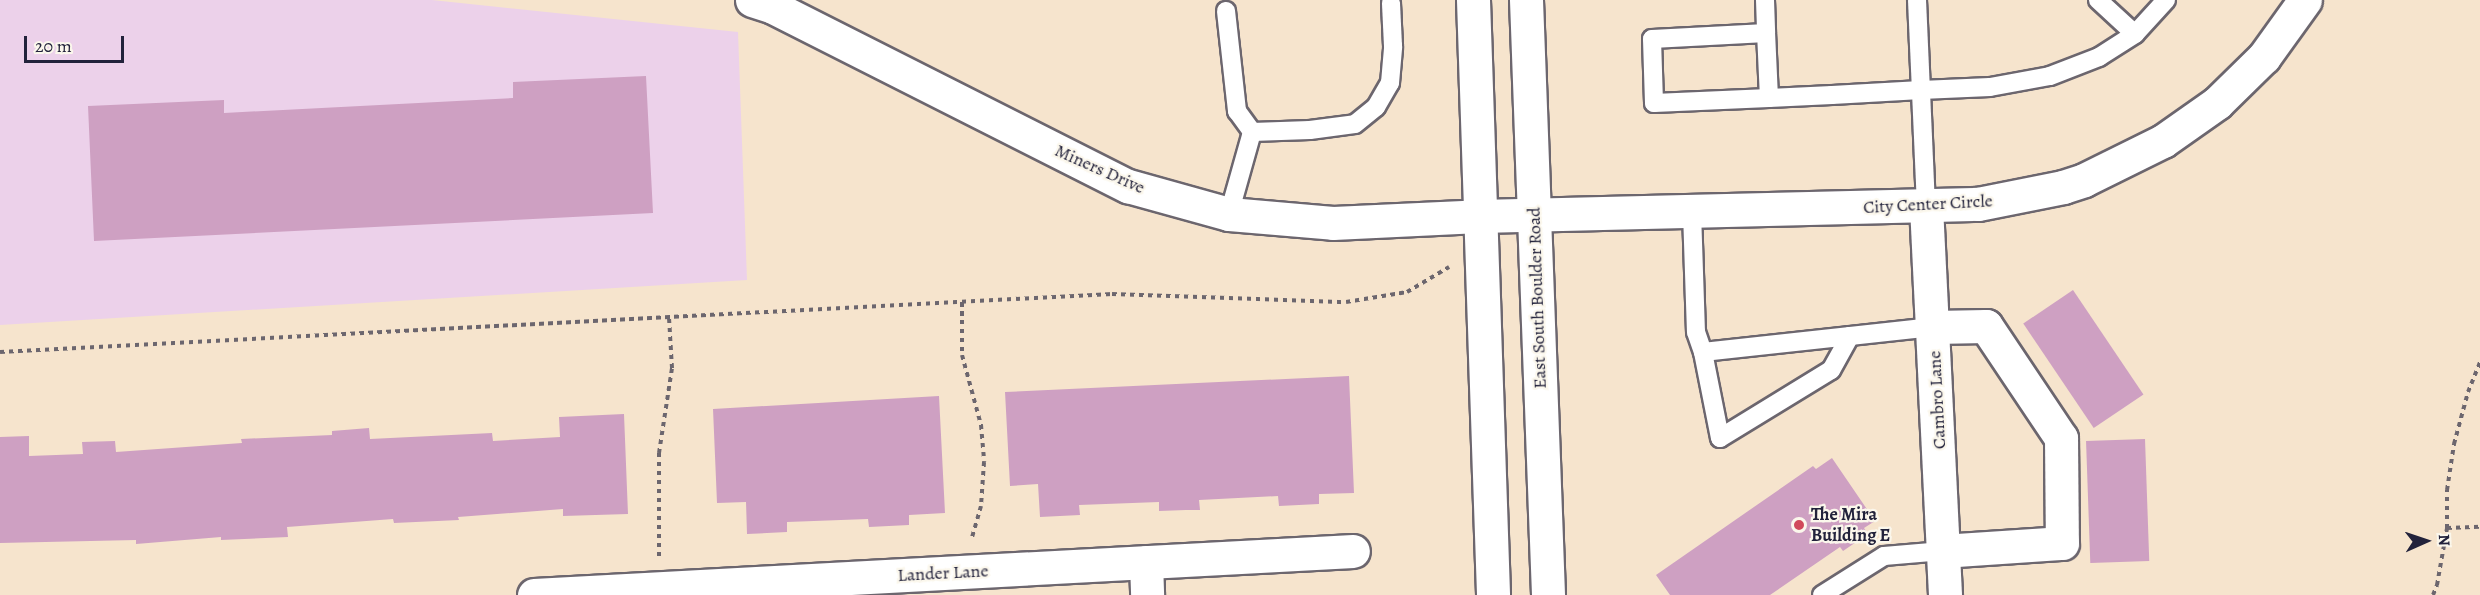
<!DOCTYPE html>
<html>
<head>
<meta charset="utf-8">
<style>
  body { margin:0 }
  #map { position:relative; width:2480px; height:595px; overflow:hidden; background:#f6e4cd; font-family:Alegreya,serif }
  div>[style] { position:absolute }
  .built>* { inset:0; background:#ecd1ea }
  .building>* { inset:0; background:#cea0c2; transform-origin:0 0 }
  .path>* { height:4px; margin-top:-2px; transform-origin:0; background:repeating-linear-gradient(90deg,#6c666e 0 4.5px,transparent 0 9px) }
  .roads { filter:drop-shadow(2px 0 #6c666e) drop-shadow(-2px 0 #6c666e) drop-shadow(0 2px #6c666e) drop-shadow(0 -2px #6c666e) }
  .service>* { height:18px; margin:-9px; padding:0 9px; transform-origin:9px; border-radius:9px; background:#fff }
  .minor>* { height:33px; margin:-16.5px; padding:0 16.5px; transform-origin:16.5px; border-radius:16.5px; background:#fff }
  .secondary>* { height:33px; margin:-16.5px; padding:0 16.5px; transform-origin:16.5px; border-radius:16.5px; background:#fff }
  .dots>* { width:16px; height:16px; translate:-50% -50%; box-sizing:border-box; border:3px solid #fbf7ec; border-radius:50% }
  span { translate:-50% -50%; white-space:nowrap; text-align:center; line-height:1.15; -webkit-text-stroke:4.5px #fbf7ec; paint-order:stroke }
  .street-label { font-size:18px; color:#22223b }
  .poi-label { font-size:18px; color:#22223b; font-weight:700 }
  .left { translate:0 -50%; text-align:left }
  .north { position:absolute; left:2396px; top:511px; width:60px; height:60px; -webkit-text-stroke:4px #fbf7ec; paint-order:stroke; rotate:87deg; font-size:16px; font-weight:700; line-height:24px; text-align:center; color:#22223b }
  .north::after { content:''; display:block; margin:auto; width:21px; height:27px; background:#22223b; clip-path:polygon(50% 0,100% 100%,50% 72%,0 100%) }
  .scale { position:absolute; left:24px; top:36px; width:100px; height:27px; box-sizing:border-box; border:3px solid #22223b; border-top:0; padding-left:8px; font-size:18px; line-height:21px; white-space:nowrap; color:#22223b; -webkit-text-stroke:4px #fbf7ec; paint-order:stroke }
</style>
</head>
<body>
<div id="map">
  <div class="built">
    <div style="clip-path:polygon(0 0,432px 0,738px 32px,747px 280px,0 325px)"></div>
  </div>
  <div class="building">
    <div style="clip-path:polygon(646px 76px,653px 213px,94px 241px,88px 106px,224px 100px,224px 113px,513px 98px,513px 82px)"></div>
    <div style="left:2073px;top:290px;width:126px;height:60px;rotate:56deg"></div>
    <div style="clip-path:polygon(1349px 376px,1354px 493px,1319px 494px,1319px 504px,1279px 506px,1278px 496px,1199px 500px,1200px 510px,1186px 510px,1159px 511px,1159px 502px,1079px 505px,1080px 515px,1040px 517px,1038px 484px,1010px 486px,1005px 392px)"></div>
    <div style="clip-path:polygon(939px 396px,945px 513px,909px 515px,909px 525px,869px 527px,868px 519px,787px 522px,787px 532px,747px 534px,746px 502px,717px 503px,713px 409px)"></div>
    <div style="clip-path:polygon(624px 414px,628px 514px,563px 516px,563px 509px,458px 517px,459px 520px,394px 523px,393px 519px,287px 527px,288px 537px,221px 540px,221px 537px,136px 544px,136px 540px,0 543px,0 437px,29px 436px,29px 456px,83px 454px,82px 442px,115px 441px,116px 452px,242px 443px,241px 439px,332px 435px,332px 431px,369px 428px,370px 439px,492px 433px,493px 441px,560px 437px,559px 417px)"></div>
    <div style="left:2145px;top:439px;width:122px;height:59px;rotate:88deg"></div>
    <div style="clip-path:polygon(1832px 458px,1875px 521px,1864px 528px,1868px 534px,1843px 551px,1840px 547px,1770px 595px,1670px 595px,1656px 575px,1813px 466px,1816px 469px)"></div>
  </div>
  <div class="path">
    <div style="left:962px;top:302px;width:53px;rotate:90deg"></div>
    <div style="left:962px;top:355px;width:73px;rotate:74.8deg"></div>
    <div style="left:981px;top:425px;width:37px;rotate:85deg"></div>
    <div style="left:984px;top:462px;width:44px;rotate:93.9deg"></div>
    <div style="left:981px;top:506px;width:32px;rotate:106deg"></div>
    <div style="left:0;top:352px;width:1114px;rotate:-2.99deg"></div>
    <div style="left:1112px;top:294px;width:234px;rotate:2deg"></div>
    <div style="left:1346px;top:302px;width:62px;rotate:-9.3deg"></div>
    <div style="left:1407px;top:292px;width:49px;rotate:-30.8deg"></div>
    <div style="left:2447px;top:528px;width:33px;rotate:-2deg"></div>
    <div style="left:659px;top:556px;width:103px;rotate:-90deg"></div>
    <div style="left:659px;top:453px;width:86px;rotate:-81.3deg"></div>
    <div style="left:672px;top:368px;width:51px;rotate:-93.4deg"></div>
    <div style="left:2433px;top:595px;width:11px;rotate:-68deg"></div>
    <div style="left:2437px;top:585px;width:58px;rotate:-80deg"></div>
    <div style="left:2447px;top:528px;width:38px;rotate:-90deg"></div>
    <div style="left:2447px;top:490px;width:47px;rotate:-81.3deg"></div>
    <div style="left:2454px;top:444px;width:54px;rotate:-74.9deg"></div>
    <div style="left:2468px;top:392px;width:32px;rotate:-68deg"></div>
  </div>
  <div class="roads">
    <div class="service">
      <div style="left:1765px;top:0;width:33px;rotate:88deg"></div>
      <div style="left:1917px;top:0;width:206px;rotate:87.5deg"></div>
      <div style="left:2098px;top:0;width:50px;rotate:42.6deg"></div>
      <div style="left:2135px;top:34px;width:46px;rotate:-47.6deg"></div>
      <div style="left:1226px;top:11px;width:101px;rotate:83.7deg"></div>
      <div style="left:1237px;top:111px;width:26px;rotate:54deg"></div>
      <div style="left:1769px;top:98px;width:65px;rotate:-92.6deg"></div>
      <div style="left:1766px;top:33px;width:114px;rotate:177deg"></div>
      <div style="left:1652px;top:39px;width:64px;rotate:88.2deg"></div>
      <div style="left:1654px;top:103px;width:115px;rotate:-2.5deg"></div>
      <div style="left:1769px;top:98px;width:63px;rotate:-2.7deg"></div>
      <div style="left:1832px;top:95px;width:89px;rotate:-3.2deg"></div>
      <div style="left:1921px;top:90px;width:69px;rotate:-2.5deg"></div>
      <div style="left:1990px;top:87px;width:61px;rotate:-10.4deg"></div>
      <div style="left:2050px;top:76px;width:53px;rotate:-21.2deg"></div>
      <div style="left:2099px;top:57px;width:43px;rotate:-32.6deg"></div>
      <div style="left:1692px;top:212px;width:120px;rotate:88.1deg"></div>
      <div style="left:1696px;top:332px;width:21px;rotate:71deg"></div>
      <div style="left:1229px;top:214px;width:85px;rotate:-74.3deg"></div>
      <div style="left:1252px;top:132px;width:58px;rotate:-2deg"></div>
      <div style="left:1310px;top:130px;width:45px;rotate:-7.6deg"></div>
      <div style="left:1355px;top:124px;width:27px;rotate:-39deg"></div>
      <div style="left:1376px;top:107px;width:28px;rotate:-60deg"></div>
      <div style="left:1390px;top:83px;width:37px;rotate:-85deg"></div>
      <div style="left:1393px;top:46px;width:43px;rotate:-92.7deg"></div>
      <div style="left:1850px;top:336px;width:39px;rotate:119deg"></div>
      <div style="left:1831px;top:370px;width:130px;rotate:148.5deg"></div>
      <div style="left:1720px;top:438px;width:88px;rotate:-101.2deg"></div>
      <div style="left:1703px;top:352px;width:148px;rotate:-6.2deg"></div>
      <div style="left:1850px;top:336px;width:83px;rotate:-6.2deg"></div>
      <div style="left:1822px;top:595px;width:73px;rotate:-32.2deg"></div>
      <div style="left:1884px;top:556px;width:59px;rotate:-4.8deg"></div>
    </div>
    <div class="minor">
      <div style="left:752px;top:0;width:22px;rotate:18deg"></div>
      <div style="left:773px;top:7px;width:398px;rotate:26.8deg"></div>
      <div style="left:1128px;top:186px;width:105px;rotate:15.5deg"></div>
      <div style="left:1229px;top:214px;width:104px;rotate:4.9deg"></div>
      <div style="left:1333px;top:223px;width:146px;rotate:-2.7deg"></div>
      <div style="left:1479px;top:216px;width:499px;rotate:-1.4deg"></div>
      <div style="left:1978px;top:204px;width:87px;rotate:-11.3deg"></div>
      <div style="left:2063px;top:187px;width:22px;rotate:-18deg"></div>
      <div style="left:2084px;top:180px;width:88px;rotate:-26.3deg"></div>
      <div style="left:2163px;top:141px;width:66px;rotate:-35.1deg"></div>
      <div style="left:2217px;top:103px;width:66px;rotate:-44.4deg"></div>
      <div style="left:2264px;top:57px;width:70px;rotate:-54.3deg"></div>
      <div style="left:1926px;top:206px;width:389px;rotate:87.2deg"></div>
      <div style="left:1933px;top:327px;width:53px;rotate:-1.1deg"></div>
      <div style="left:1986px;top:326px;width:135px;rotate:56.2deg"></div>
      <div style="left:2061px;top:438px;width:105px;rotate:89.5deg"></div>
      <div style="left:2062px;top:543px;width:119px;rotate:176.2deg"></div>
      <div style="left:1146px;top:562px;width:33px;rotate:88deg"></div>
      <div style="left:534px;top:595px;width:820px;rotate:-3.08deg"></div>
    </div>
    <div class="secondary">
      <div style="left:1473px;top:0;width:595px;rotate:88.07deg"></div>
      <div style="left:1526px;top:0;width:595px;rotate:87.88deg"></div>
    </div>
  </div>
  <div class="dots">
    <div style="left:1799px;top:525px;background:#d1495b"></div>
  </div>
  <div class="street-label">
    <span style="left:1100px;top:169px;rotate:24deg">Miners Drive</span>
    <span style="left:1928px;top:204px;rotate:-3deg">City Center Circle</span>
    <span style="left:1537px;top:298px;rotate:-92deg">East South Boulder Road</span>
    <span style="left:1937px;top:400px;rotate:-93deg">Cambro Lane</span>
    <span style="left:943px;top:573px;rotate:-3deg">Lander Lane</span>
  </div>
  <div class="poi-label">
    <span class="left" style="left:1811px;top:525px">The Mira<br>Building E</span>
  </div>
  <div class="north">N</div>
  <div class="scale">20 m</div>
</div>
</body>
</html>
